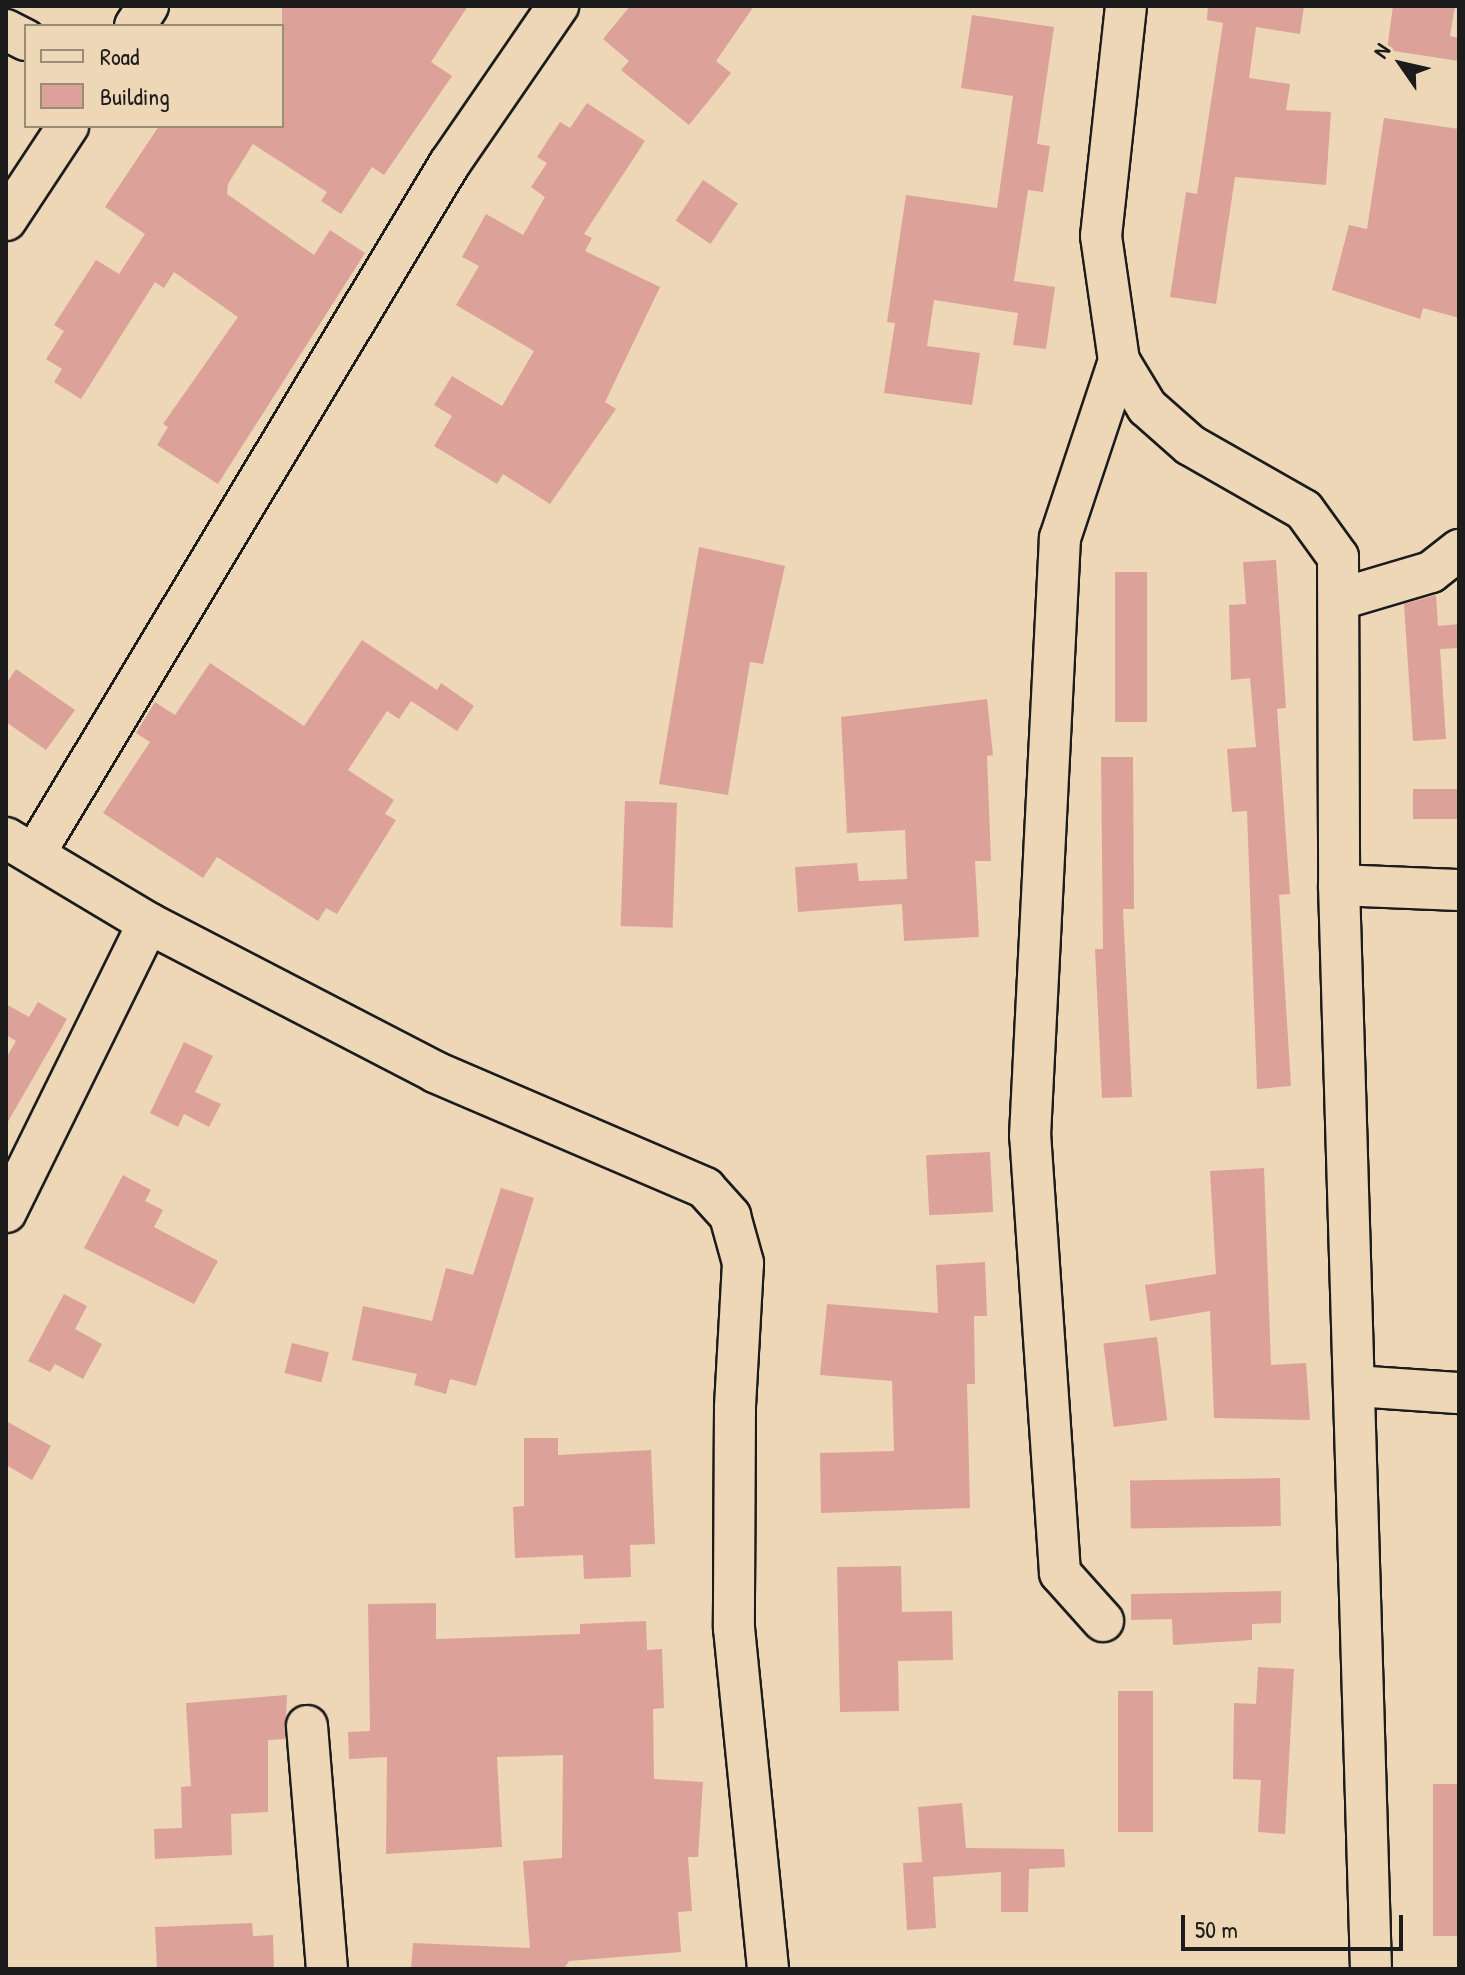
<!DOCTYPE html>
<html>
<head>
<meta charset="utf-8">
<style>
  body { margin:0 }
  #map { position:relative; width:1465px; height:1975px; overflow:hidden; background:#edd7b6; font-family:"Patrick Hand",sans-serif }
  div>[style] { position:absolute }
  .building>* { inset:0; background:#dca299; transform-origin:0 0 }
  .roads { filter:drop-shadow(2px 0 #1c1c1c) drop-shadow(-2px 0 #1c1c1c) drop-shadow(0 2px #1c1c1c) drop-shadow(0 -2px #1c1c1c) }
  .minor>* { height:40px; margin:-20px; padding:0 20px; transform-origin:20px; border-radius:20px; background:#edd7b6 }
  span { translate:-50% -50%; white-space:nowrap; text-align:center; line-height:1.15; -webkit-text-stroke:7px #edd7b6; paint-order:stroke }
  .frame { position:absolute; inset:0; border:8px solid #1c1c1c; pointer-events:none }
  .legend { position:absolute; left:24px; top:24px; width:260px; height:104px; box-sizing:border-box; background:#edd7b6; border:2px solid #998c78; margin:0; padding:10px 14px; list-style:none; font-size:24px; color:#1c1c1c }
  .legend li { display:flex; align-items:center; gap:16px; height:40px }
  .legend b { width:40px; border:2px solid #998c78 }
  .north { position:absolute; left:1361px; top:24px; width:80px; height:80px; -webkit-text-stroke:6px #edd7b6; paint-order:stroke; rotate:304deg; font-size:22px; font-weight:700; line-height:32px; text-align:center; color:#1c1c1c }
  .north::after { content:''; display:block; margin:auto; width:28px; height:36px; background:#1c1c1c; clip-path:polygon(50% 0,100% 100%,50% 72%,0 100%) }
  .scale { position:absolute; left:1181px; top:1915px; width:222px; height:36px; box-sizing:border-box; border:4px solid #1c1c1c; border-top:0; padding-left:10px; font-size:24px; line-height:28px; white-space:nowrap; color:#1c1c1c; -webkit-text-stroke:6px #edd7b6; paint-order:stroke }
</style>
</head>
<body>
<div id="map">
  <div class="building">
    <div style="clip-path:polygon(282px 6px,468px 6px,431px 62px,452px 76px,384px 175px,372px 167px,341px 214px,321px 201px,327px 192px,253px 144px,228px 184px,227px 194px,314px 255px,330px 230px,365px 253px,218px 484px,157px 445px,168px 427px,163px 424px,238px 317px,174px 272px,164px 288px,155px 282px,81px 399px,54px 382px,62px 369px,46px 359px,64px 331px,54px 325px,96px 260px,119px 274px,145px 234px,105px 207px,159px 126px,282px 126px)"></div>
    <div style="clip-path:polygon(630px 6px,754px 6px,716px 61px,731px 73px,689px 125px,621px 70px,629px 61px,603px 39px)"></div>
    <div style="clip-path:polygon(1208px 6px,1304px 6px,1300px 34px,1256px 27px,1249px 78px,1290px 84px,1286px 110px,1331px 112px,1326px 185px,1235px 177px,1216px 304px,1170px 297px,1186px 192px,1197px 194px,1223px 23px,1207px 20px)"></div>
    <div style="clip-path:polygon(1393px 6px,1455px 6px,1450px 36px,1459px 38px,1459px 61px,1387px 50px)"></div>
    <div style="clip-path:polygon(972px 15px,1054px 27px,1037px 144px,1050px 146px,1043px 192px,1028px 190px,1014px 281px,1055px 287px,1046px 349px,1013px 345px,1018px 313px,934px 300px,927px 346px,980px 353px,972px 405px,884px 393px,895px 323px,887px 322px,906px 195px,997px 208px,1013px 96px,961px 88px)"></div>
    <div style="clip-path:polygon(587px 103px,645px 141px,584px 234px,592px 238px,585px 251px,660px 287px,605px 402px,616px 409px,550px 504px,503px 474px,497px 484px,434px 446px,452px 416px,434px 405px,452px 376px,502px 406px,534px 351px,456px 305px,479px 266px,462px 257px,486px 214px,523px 235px,545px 197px,531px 187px,547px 163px,537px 157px,560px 122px,570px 128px)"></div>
    <div style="clip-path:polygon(1384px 118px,1459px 129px,1459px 318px,1423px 308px,1420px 319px,1332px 290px,1349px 225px,1367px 229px)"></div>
    <div style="left:703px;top:180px;width:42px;height:49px;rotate:34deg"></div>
    <div style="clip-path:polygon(699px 547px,785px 566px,763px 664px,750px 662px,728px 795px,659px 784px)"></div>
    <div style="clip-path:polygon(1276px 560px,1286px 708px,1277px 709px,1290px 894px,1279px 895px,1291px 1086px,1257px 1089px,1247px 811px,1232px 812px,1227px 749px,1256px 747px,1250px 678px,1231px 680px,1229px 605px,1246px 604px,1243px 562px)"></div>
    <div style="left:1147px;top:572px;width:150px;height:32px;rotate:90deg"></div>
    <div style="clip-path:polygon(1436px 595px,1438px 626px,1459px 624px,1459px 648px,1440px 649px,1446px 739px,1413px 741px,1404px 604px)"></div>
    <div style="clip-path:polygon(362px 640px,437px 690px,441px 683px,474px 706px,457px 731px,411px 701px,399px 719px,387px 711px,348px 770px,394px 800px,385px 814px,396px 820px,337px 914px,326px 908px,318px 921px,217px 857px,203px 878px,103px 813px,150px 742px,136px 733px,155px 702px,175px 715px,210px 663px,304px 726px)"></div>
    <div style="clip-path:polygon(16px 669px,75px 710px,46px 750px,6px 722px,6px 684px)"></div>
    <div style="clip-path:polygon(987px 699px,993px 755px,987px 756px,991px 861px,975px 861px,979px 937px,904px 941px,902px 904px,798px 912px,795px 867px,857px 863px,859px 881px,907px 879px,905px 830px,847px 833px,841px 717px)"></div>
    <div style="clip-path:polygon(1101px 757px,1133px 757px,1134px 909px,1123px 909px,1132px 1097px,1102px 1098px,1095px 949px,1103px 949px)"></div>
    <div style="left:1459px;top:789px;width:30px;height:46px;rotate:90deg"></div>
    <div style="left:625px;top:801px;width:52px;height:125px;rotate:2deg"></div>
    <div style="clip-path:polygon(38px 1002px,67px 1019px,6px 1125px,6px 1058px,16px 1041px,6px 1035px,6px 1004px,29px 1017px)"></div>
    <div style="clip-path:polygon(184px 1042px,213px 1056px,195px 1092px,221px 1104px,209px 1127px,184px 1114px,178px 1127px,150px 1113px)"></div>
    <div style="left:990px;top:1152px;width:60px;height:64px;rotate:87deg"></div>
    <div style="clip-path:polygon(1264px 1168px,1271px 1365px,1306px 1363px,1310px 1420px,1214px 1418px,1210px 1311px,1150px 1321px,1145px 1285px,1216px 1274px,1210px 1171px)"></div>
    <div style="clip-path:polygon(123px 1175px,151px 1190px,145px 1201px,163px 1210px,154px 1227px,218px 1261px,194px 1304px,84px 1248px)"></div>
    <div style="clip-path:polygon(501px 1188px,534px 1198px,476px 1386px,450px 1379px,446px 1394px,414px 1385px,417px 1374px,352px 1360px,363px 1306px,432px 1321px,446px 1268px,473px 1275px)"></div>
    <div style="clip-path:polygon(985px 1262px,987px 1316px,974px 1316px,975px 1384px,967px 1384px,970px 1508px,821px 1513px,820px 1453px,894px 1451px,892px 1381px,820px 1375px,827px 1304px,938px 1313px,936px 1265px)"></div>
    <div style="clip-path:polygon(64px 1294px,87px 1306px,75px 1329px,102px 1344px,83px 1379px,55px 1364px,50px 1372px,28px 1361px)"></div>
    <div style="left:1157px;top:1337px;width:84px;height:54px;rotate:83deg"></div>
    <div style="left:292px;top:1343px;width:38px;height:31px;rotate:14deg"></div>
    <div style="clip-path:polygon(6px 1421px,51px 1446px,32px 1480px,6px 1465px)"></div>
    <div style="clip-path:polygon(524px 1438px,558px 1438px,558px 1455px,651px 1450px,655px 1544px,630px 1545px,631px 1577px,584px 1579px,583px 1555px,515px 1558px,513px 1507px,524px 1506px)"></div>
    <div style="left:1280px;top:1478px;width:48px;height:150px;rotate:89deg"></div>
    <div style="clip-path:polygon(901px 1566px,902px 1612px,952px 1611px,953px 1660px,898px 1661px,899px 1711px,840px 1712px,837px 1567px)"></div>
    <div style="clip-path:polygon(1281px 1591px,1281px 1623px,1252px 1624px,1252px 1640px,1173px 1645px,1172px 1619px,1131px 1620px,1131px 1594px)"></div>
    <div style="clip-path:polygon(436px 1603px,436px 1639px,580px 1634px,580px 1624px,646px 1621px,647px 1650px,662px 1649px,664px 1708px,653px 1709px,654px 1779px,703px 1782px,698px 1857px,688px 1857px,692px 1911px,678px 1912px,681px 1952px,569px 1961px,564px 1969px,411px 1969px,413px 1943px,530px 1948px,523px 1861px,562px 1858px,563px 1755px,497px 1757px,502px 1847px,386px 1854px,387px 1757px,349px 1759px,348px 1732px,370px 1731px,368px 1604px)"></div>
    <div style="clip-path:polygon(1258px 1667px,1294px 1669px,1285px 1834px,1258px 1832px,1261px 1780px,1233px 1779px,1234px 1703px,1256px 1704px)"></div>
    <div style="left:1118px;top:1691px;width:35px;height:141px"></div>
    <div style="clip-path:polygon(287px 1695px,285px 1739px,268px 1740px,268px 1812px,231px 1814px,232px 1855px,155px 1859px,154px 1829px,182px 1828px,181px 1787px,191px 1786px,186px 1703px)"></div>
    <div style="left:1433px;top:1784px;width:26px;height:152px"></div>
    <div style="clip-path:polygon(962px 1803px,966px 1848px,1064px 1849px,1065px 1867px,1029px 1869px,1028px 1912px,1001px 1912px,1001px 1872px,933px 1877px,936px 1928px,907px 1930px,903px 1863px,922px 1862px,918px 1807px)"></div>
    <div style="clip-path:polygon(252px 1923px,253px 1936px,273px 1935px,274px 1969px,157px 1969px,155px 1927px)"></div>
  </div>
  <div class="roads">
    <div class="minor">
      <div style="left:1126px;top:6px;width:231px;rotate:96.2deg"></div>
      <div style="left:1101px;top:236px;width:126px;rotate:81.8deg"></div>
      <div style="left:1119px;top:361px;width:54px;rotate:58.7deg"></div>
      <div style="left:1147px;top:407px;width:57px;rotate:41.5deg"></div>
      <div style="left:1190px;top:445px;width:131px;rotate:29.7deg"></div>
      <div style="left:1304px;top:510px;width:58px;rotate:54.1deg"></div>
      <div style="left:1338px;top:557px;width:328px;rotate:89.8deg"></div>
      <div style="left:1339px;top:885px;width:1084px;rotate:88.31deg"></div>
      <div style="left:135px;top:26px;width:24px;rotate:-57deg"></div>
      <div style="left:6px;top:30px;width:22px;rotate:27deg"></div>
      <div style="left:6px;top:220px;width:113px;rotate:-56.6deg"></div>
      <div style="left:1340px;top:599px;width:95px;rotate:-16.5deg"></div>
      <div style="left:1431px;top:572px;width:36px;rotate:-38deg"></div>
      <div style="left:6px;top:838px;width:165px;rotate:30.9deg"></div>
      <div style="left:148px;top:923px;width:323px;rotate:27.4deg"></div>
      <div style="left:435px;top:1072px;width:294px;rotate:23.2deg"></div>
      <div style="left:705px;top:1188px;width:38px;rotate:48deg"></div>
      <div style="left:730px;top:1216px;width:49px;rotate:74.5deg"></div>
      <div style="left:743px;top:1263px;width:145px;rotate:93.2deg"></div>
      <div style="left:735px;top:1408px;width:220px;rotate:90.3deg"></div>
      <div style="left:734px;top:1628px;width:343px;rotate:84.3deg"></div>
      <div style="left:35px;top:853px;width:805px;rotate:-58.98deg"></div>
      <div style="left:450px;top:163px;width:191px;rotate:-55.5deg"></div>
      <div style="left:1339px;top:885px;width:120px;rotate:2.4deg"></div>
      <div style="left:6px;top:1212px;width:322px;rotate:-63.8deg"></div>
      <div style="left:1355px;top:1386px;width:104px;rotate:3.9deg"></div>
      <div style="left:1103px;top:1621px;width:64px;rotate:-131.9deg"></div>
      <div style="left:1060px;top:1573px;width:438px;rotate:-93.9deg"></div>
      <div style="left:1030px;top:1136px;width:599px;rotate:-87.13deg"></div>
      <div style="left:1060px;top:538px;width:187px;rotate:-71.6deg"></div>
      <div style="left:307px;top:1726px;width:244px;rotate:85.3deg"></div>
    </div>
  </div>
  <div class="frame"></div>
  <ul class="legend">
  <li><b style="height:10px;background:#edd7b6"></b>Road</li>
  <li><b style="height:22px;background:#dca299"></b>Building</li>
  </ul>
  <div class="north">N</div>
  <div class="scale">50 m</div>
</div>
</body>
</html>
